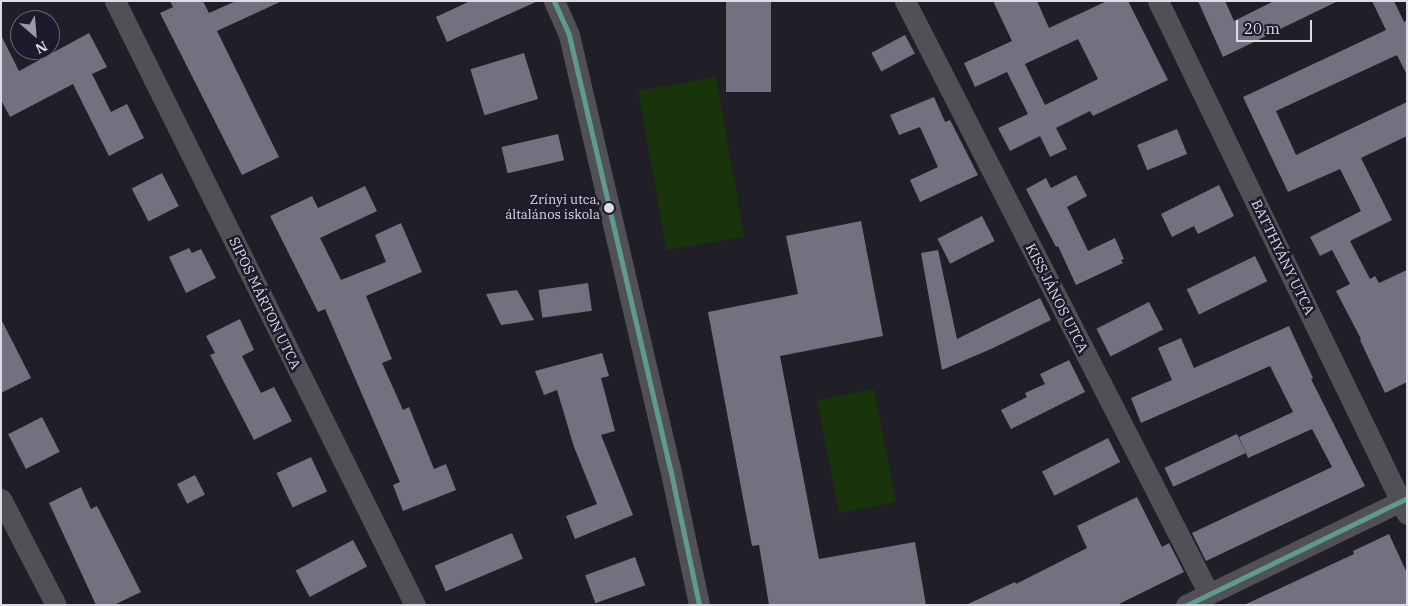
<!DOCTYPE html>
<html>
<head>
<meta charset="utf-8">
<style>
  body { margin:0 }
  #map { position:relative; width:1408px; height:606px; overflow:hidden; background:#201e27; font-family:"IBM Plex Serif",serif }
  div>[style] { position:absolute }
  .green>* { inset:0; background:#19330a; transform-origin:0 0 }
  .building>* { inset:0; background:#74707f; transform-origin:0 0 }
  .minor>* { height:21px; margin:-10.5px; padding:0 10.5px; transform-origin:10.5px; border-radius:10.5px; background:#515057 }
  .bus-1>* { height:5px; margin:-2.5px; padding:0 2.5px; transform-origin:2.5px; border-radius:2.5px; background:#5e9a8d }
  .dots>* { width:14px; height:14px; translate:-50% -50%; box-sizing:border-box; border:2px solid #1f1a2b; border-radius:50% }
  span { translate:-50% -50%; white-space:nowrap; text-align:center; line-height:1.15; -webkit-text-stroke:5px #1f1a2b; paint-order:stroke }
  .bus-label { font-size:13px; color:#dedce7 }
  .right { translate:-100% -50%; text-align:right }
  .street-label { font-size:14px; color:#dedce7 }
  .frame { position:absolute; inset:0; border:2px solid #dedce7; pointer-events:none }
  .north { position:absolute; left:10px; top:10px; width:50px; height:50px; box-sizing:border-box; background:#1f1a2b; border:1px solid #6b6876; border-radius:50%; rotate:153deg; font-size:14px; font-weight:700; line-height:20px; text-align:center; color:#dedce7 }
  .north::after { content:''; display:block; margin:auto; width:18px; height:22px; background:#9c9aa4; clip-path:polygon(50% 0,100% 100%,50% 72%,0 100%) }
  .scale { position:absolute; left:1236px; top:20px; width:76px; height:22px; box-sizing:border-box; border:2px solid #dedce7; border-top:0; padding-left:6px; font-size:15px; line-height:18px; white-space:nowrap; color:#dedce7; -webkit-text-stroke:4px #1f1a2b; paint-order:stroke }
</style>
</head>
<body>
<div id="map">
  <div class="green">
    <div style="left:716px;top:77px;width:162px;height:79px;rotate:80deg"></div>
    <div style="left:874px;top:389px;width:115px;height:58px;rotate:79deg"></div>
  </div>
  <div class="building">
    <div style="clip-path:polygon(170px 1px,203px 1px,209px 13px,236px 1px,282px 1px,217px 31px,279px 157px,242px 175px,160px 13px,173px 7px)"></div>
    <div style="clip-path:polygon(470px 1px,538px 1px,447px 42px,436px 17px)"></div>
    <div style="left:726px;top:1px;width:45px;height:91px"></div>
    <div style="clip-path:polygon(evenodd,993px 1px,1037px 1px,1049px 28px,1107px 1px,1128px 1px,1168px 80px,1093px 116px,1090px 111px,1056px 128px,1067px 149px,1050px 157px,1040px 136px,1010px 151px,998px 128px,1028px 114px,1007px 72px,975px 87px,964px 63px,1012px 41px,993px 1px,1078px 39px,1098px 79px,1045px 105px,1025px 64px,1078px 39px)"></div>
    <div style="clip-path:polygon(1198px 1px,1225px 1px,1234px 21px,1274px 1px,1338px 1px,1223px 57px)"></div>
    <div style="clip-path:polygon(1372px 1px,1394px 1px,1404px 22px,1407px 20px,1407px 75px,1397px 55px,1276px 111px,1296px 155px,1407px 102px,1407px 136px,1361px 158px,1392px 220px,1350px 241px,1370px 279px,1375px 276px,1379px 283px,1407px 270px,1407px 382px,1385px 393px,1360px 340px,1361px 339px,1336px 291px,1350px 284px,1332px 250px,1320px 256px,1310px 237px,1361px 211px,1340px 169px,1288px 192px,1243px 97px,1386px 30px)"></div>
    <div style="clip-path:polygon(89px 33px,107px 67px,92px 74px,111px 112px,127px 104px,144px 138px,109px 156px,73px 84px,10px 117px,1px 100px,1px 35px,19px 71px)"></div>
    <div style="left:905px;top:35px;width:21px;height:38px;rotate:62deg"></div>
    <div style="left:524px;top:53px;width:48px;height:56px;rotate:73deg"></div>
    <div style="clip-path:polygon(934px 97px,945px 122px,950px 120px,978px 175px,920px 202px,910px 180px,938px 167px,920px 127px,899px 135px,890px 115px)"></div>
    <div style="left:1177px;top:129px;width:27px;height:43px;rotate:68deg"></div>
    <div style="left:558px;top:134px;width:27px;height:58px;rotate:77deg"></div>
    <div style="left:162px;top:173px;width:37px;height:34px;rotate:63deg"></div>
    <div style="clip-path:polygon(1076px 175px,1087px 196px,1067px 207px,1088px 251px,1115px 238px,1124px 259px,1121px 260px,1123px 263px,1076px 285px,1058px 246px,1056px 247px,1026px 189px,1046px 178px,1051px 188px)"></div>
    <div style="clip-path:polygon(1219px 185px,1234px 216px,1198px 234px,1194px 226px,1172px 237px,1161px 214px)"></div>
    <div style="clip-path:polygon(365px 186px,377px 211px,320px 238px,341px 280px,386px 262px,375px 235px,401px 223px,422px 272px,366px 296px,392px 359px,382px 363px,403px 410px,409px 407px,434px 469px,446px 464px,456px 490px,403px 511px,393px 485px,400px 482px,325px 309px,318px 312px,270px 216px,312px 196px,318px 208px)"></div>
    <div style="left:982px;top:216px;width:28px;height:50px;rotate:63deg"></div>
    <div style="clip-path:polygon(861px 221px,883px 336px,780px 356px,819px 559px,915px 542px,926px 605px,769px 605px,759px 545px,752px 546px,708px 312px,798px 294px,786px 236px)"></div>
    <div style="clip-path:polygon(189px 248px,192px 253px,201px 249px,216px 278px,186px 293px,169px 257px)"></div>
    <div style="clip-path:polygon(938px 250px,957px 339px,1040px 298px,1051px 320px,991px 349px,942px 370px,921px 253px)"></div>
    <div style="left:1255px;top:256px;width:28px;height:76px;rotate:64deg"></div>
    <div style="left:588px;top:283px;width:28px;height:50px;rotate:82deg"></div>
    <div style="clip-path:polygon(517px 290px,534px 320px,501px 325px,486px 294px)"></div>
    <div style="left:1149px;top:302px;width:31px;height:59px;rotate:63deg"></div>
    <div style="clip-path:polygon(1px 319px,31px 378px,1px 393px)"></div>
    <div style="clip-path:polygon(240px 319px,254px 350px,242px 356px,261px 393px,274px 387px,292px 421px,254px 440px,210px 355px,215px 353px,206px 336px)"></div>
    <div style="clip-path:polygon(1289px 326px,1313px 378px,1311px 379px,1365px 486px,1206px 561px,1192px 533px,1332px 467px,1312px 429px,1248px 458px,1239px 437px,1293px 412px,1270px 366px,1141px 423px,1131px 398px,1172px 380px,1158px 348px,1181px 338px,1194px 368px)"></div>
    <div style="clip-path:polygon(602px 353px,609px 376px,601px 378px,615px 431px,601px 435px,633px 515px,575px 539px,566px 516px,597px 504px,574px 447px,557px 390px,544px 395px,535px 371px)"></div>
    <div style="clip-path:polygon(1069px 360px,1085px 392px,1011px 429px,1001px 410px,1027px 397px,1025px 393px,1045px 384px,1040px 374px)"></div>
    <div style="left:42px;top:417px;width:39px;height:38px;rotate:63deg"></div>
    <div style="left:1237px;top:434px;width:21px;height:80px;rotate:65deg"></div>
    <div style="left:1108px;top:438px;width:27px;height:74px;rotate:63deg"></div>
    <div style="left:311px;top:457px;width:38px;height:38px;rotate:65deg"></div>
    <div style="left:195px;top:475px;width:22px;height:20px;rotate:63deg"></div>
    <div style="clip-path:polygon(81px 487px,91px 509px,97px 506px,141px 592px,114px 605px,96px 605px,49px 503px)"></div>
    <div style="clip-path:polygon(1137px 497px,1162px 547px,1169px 543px,1184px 572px,1117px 605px,966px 605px,1015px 582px,1016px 584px,1087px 548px,1077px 526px)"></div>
    <div style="left:512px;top:533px;width:28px;height:84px;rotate:67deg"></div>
    <div style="clip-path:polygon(1389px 534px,1407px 573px,1407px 605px,1244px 605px,1354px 554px,1353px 551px)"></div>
    <div style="left:353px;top:540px;width:30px;height:65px;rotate:62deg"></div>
    <div style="left:635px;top:557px;width:30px;height:53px;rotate:70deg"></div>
  </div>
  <div class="minor">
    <div style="left:115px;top:1px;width:674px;rotate:63.59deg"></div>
    <div style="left:554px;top:1px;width:37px;rotate:66deg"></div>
    <div style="left:569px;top:35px;width:445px;rotate:76.9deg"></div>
    <div style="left:670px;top:468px;width:140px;rotate:78deg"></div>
    <div style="left:905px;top:1px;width:666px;rotate:62.86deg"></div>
    <div style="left:1158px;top:1px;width:570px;rotate:64.11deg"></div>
    <div style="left:1px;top:499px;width:119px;rotate:62.6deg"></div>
    <div style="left:1186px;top:605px;width:246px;rotate:-25.8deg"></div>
  </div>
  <div class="bus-1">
    <div style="left:554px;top:1px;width:37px;rotate:66deg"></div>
    <div style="left:569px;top:35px;width:445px;rotate:76.9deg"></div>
    <div style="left:670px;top:468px;width:140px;rotate:78deg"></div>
    <div style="left:1187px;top:605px;width:245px;rotate:-25.9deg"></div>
  </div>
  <div class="dots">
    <div style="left:609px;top:208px;background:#dedce7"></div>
  </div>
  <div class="bus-label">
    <span class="right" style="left:600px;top:208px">Zrínyi utca,<br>általános iskola</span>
  </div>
  <div class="street-label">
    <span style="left:1283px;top:257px;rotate:64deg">BATTHYÁNY UTCA</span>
    <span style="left:1057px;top:298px;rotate:63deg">KISS JÁNOS UTCA</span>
    <span style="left:265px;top:303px;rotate:64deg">SIPOS MÁRTON UTCA</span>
  </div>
  <div class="frame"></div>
  <div class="north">N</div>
  <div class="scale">20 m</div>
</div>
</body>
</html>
